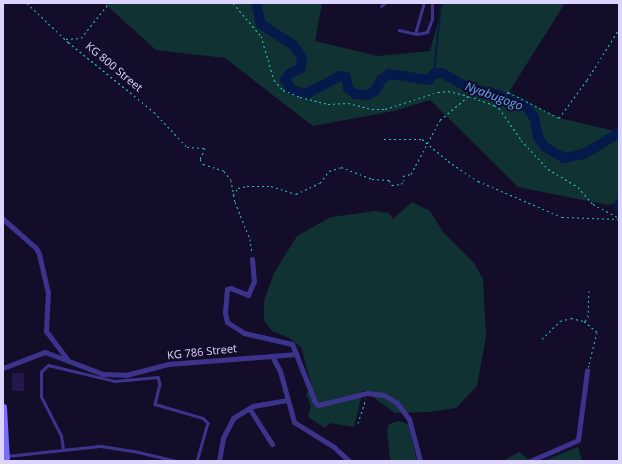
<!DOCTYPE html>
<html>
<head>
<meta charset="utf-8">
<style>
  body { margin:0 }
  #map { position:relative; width:622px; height:464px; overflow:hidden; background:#140d29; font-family:"Open Sans",sans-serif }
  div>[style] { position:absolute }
  .green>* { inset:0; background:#103233 }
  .stream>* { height:1.5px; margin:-0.75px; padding:0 0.75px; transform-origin:0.75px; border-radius:0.75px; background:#051a4a }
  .river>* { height:10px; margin:-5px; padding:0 5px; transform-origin:5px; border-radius:5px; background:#051a4a }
  .building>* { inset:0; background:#25174b; transform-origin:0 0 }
  .path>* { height:1px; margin-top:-0.5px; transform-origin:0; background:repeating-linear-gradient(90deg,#23c5c5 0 2px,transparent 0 5px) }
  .lane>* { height:2.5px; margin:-1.25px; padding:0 1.25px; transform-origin:1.25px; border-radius:1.25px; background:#3c348c }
  .street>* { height:5px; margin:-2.5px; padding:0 2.5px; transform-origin:2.5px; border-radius:2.5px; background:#3c348c }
  .secondary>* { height:7px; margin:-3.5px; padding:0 3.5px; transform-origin:3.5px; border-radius:3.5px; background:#786cff }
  span { translate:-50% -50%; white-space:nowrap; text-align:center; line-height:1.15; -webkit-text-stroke:4px #140d29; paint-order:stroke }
  .street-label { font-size:11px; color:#dcd5ff }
  .water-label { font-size:12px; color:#63adff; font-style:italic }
  .frame { position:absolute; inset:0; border:4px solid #dcd5ff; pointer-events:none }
</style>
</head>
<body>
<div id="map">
  <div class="green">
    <div style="clip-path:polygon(104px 3px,322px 3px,315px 41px,378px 56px,430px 51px,443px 3px,565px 3px,509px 92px,559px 118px,619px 132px,619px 203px,608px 205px,518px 187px,430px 100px,394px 111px,313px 126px,225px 58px,156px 50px)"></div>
    <div style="clip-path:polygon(412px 202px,430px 211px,443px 232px,474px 263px,483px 279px,486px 336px,477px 386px,456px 408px,429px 412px,395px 413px,363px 390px,354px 427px,330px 423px,325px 428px,308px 417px,311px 406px,306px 394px,312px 387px,301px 347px,289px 338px,272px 331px,264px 321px,264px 301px,274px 273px,297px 236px,331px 217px,375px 211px,389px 213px,393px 219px)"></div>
    <div style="clip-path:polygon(399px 421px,408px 424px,417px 461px,392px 461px,390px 458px,387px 430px,389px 424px)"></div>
    <div style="clip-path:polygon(578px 447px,582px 461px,543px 461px)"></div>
    <div style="clip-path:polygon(519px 452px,531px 461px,503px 461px)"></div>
  </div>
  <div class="stream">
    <div style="left:434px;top:74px;width:71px;rotate:-84.4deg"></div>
  </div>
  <div class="river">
    <div style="left:256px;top:3px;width:22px;rotate:77deg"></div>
    <div style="left:261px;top:24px;width:38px;rotate:33deg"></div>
    <div style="left:293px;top:45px;width:16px;rotate:55deg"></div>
    <div style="left:302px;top:58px;width:10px;rotate:96deg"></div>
    <div style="left:301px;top:68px;width:13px;rotate:153deg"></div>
    <div style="left:289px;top:74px;width:7px;rotate:124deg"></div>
    <div style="left:285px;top:80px;width:12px;rotate:55deg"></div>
    <div style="left:292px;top:90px;width:15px;rotate:16deg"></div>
    <div style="left:306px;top:94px;width:38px;rotate:-28deg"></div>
    <div style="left:340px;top:76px;width:6px;rotate:9deg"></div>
    <div style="left:346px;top:77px;width:11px;rotate:80deg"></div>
    <div style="left:348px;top:88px;width:9px;rotate:41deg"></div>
    <div style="left:355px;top:94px;width:12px;rotate:5deg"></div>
    <div style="left:367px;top:95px;width:9px;rotate:-27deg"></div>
    <div style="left:375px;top:91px;width:13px;rotate:-61deg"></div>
    <div style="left:381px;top:80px;width:10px;rotate:-37deg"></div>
    <div style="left:389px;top:74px;width:40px;rotate:8.5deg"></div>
    <div style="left:429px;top:80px;width:8px;rotate:-50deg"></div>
    <div style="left:434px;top:74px;width:8px;rotate:-7deg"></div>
    <div style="left:442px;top:73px;width:29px;rotate:29deg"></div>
    <div style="left:467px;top:87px;width:32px;rotate:14deg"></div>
    <div style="left:498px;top:95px;width:31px;rotate:22deg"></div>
    <div style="left:527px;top:107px;width:12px;rotate:55deg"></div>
    <div style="left:534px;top:117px;width:20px;rotate:79deg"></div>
    <div style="left:538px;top:137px;width:12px;rotate:55deg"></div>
    <div style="left:545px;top:147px;width:22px;rotate:30deg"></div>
    <div style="left:564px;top:158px;width:20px;rotate:-11deg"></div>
    <div style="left:584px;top:154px;width:41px;rotate:-31deg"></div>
    <div style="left:619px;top:204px;width:4px;rotate:90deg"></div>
  </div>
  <div class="building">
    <div style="left:12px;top:373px;width:12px;height:18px"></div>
  </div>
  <div class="path">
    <div style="left:27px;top:3px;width:57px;rotate:43.6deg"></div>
    <div style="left:68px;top:42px;width:111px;rotate:39.1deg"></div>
    <div style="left:154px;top:112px;width:48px;rotate:46.7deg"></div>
    <div style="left:187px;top:147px;width:18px;rotate:3deg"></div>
    <div style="left:205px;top:148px;width:12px;rotate:114deg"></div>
    <div style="left:200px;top:159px;width:6px;rotate:59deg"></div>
    <div style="left:203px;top:164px;width:22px;rotate:18deg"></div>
    <div style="left:224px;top:171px;width:11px;rotate:52deg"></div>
    <div style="left:231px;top:180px;width:22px;rotate:80deg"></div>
    <div style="left:235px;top:202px;width:40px;rotate:68deg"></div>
    <div style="left:250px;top:239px;width:14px;rotate:82deg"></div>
    <div style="left:233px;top:3px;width:43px;rotate:49.7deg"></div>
    <div style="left:261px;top:36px;width:46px;rotate:73.5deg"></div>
    <div style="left:274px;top:80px;width:13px;rotate:48deg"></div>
    <div style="left:283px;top:90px;width:18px;rotate:22deg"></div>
    <div style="left:300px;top:97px;width:29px;rotate:14deg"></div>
    <div style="left:328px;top:104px;width:20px;rotate:-3deg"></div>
    <div style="left:348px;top:103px;width:25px;rotate:14deg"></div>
    <div style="left:372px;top:109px;width:13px"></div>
    <div style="left:385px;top:109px;width:56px;rotate:-17.8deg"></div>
    <div style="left:438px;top:92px;width:10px;rotate:-6deg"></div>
    <div style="left:448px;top:91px;width:22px;rotate:13deg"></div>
    <div style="left:66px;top:39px;width:15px;rotate:-4deg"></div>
    <div style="left:81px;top:38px;width:45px;rotate:-51.3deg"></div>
    <div style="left:494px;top:105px;width:6px;rotate:31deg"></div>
    <div style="left:499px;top:108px;width:39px;rotate:55deg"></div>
    <div style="left:521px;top:140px;width:40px;rotate:47deg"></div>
    <div style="left:548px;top:169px;width:35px;rotate:31deg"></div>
    <div style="left:578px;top:187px;width:23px;rotate:49deg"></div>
    <div style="left:593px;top:204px;width:30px;rotate:28deg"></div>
    <div style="left:384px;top:139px;width:38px"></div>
    <div style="left:422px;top:139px;width:34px;rotate:40deg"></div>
    <div style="left:448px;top:161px;width:36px;rotate:34deg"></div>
    <div style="left:478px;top:181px;width:91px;rotate:23.2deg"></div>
    <div style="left:562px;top:217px;width:57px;rotate:2deg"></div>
    <div style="left:233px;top:195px;width:9px;rotate:-54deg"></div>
    <div style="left:238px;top:188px;width:9px;rotate:-13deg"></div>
    <div style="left:247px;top:186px;width:24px"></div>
    <div style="left:271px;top:186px;width:26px;rotate:18deg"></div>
    <div style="left:296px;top:194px;width:26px;rotate:-25deg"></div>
    <div style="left:320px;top:183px;width:15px;rotate:-53deg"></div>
    <div style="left:329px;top:171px;width:13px;rotate:-18deg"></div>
    <div style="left:341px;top:167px;width:33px;rotate:21deg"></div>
    <div style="left:372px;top:179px;width:17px;rotate:3deg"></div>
    <div style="left:389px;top:180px;width:6px;rotate:59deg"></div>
    <div style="left:392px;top:185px;width:9px;rotate:-6deg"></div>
    <div style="left:401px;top:184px;width:4px;rotate:-45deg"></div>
    <div style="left:404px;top:181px;width:5px;rotate:-101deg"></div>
    <div style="left:403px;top:176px;width:8px;rotate:-14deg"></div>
    <div style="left:411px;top:174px;width:61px;rotate:-61.8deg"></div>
    <div style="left:440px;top:120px;width:38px;rotate:-40deg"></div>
    <div style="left:469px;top:96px;width:27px;rotate:20deg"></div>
    <div style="left:494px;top:105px;width:9px;rotate:-21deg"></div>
    <div style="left:502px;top:102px;width:12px;rotate:-59deg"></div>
    <div style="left:508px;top:92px;width:57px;rotate:27deg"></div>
    <div style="left:559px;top:118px;width:47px;rotate:-53.6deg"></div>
    <div style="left:587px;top:80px;width:60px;rotate:-57.9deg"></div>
    <div style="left:585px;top:321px;width:5px;rotate:-53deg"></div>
    <div style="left:588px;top:317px;width:26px;rotate:-88deg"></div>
    <div style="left:542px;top:339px;width:25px;rotate:-45deg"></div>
    <div style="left:560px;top:321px;width:11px;rotate:-15deg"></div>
    <div style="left:571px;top:318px;width:13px;rotate:13deg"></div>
    <div style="left:584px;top:321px;width:17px;rotate:40deg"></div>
    <div style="left:597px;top:332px;width:36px;rotate:104deg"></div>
    <div style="left:358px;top:423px;width:25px;rotate:-72deg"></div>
  </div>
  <div class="lane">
    <div style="left:381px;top:6px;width:5px;rotate:-37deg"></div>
    <div style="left:399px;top:30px;width:18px;rotate:13deg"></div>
    <div style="left:417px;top:34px;width:10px;rotate:-11deg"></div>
    <div style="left:427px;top:32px;width:14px;rotate:-69deg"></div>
    <div style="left:432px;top:19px;width:16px;rotate:-90deg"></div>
    <div style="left:415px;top:34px;width:32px;rotate:-74deg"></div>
    <div style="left:63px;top:449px;width:13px;rotate:-99deg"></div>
    <div style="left:61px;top:436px;width:44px;rotate:-117.1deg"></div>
    <div style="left:41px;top:397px;width:25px;rotate:-90deg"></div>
    <div style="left:41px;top:372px;width:10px;rotate:-45deg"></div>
    <div style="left:48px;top:365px;width:69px;rotate:13.4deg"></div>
    <div style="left:115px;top:381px;width:43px;rotate:-5.3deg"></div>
    <div style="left:158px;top:377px;width:7px;rotate:74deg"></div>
    <div style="left:160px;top:384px;width:21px;rotate:104deg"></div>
    <div style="left:155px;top:404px;width:50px;rotate:16.3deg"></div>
    <div style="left:203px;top:418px;width:7px;rotate:45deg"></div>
    <div style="left:208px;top:423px;width:40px;rotate:106deg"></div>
    <div style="left:7px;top:456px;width:95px;rotate:-6.1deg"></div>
    <div style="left:101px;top:446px;width:33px;rotate:9deg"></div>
    <div style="left:134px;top:451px;width:43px;rotate:13.4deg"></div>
  </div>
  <div class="street">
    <div style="left:3px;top:219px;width:44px;rotate:41.3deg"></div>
    <div style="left:36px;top:248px;width:7px;rotate:63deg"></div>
    <div style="left:39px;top:254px;width:39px;rotate:77deg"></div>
    <div style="left:48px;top:292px;width:39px;rotate:93deg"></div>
    <div style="left:46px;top:331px;width:35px;rotate:53deg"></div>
    <div style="left:252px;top:259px;width:22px;rotate:85deg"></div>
    <div style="left:254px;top:281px;width:15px;rotate:113deg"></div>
    <div style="left:248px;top:295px;width:18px;rotate:-158deg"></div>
    <div style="left:231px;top:288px;width:4px;rotate:166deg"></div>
    <div style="left:227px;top:289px;width:24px;rotate:95deg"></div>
    <div style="left:225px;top:313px;width:9px;rotate:77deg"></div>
    <div style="left:227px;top:322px;width:20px;rotate:33deg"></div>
    <div style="left:244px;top:333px;width:49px;rotate:12.9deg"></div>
    <div style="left:292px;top:344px;width:62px;rotate:68.4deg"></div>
    <div style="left:315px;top:402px;width:4px;rotate:45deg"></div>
    <div style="left:318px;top:405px;width:50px;rotate:-13.8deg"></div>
    <div style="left:367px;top:393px;width:17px;rotate:7deg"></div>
    <div style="left:384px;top:395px;width:15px;rotate:32deg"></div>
    <div style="left:397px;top:403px;width:20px;rotate:53deg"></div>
    <div style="left:409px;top:419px;width:43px;rotate:75.3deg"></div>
    <div style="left:272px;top:356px;width:17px;rotate:62deg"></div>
    <div style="left:280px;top:371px;width:53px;rotate:74.6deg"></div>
    <div style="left:294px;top:422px;width:47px;rotate:32deg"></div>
    <div style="left:334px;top:447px;width:21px;rotate:43deg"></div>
    <div style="left:3px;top:368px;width:45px;rotate:-20.9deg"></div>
    <div style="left:45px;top:352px;width:62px;rotate:20.8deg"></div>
    <div style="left:103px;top:374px;width:23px;rotate:2deg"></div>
    <div style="left:126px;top:375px;width:43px;rotate:-14.7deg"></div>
    <div style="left:168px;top:364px;width:129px;rotate:-4.4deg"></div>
    <div style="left:249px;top:408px;width:43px;rotate:57.4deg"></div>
    <div style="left:219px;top:461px;width:23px;rotate:-80deg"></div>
    <div style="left:223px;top:438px;width:22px;rotate:-63deg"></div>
    <div style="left:233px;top:418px;width:23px;rotate:-31deg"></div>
    <div style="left:253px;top:406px;width:34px;rotate:-10deg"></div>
    <div style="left:530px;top:461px;width:52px;rotate:-23.6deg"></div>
    <div style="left:578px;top:440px;width:70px;rotate:-82.6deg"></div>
  </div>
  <div class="secondary">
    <div style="left:3px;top:407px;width:54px;rotate:86.8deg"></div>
  </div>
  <div class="street-label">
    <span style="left:114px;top:67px;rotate:40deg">KG 800 Street</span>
    <span style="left:202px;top:352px;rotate:-6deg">KG 786 Street</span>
  </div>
  <div class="water-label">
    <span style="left:494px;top:96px;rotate:20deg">Nyabugogo</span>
  </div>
  <div class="frame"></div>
</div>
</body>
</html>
